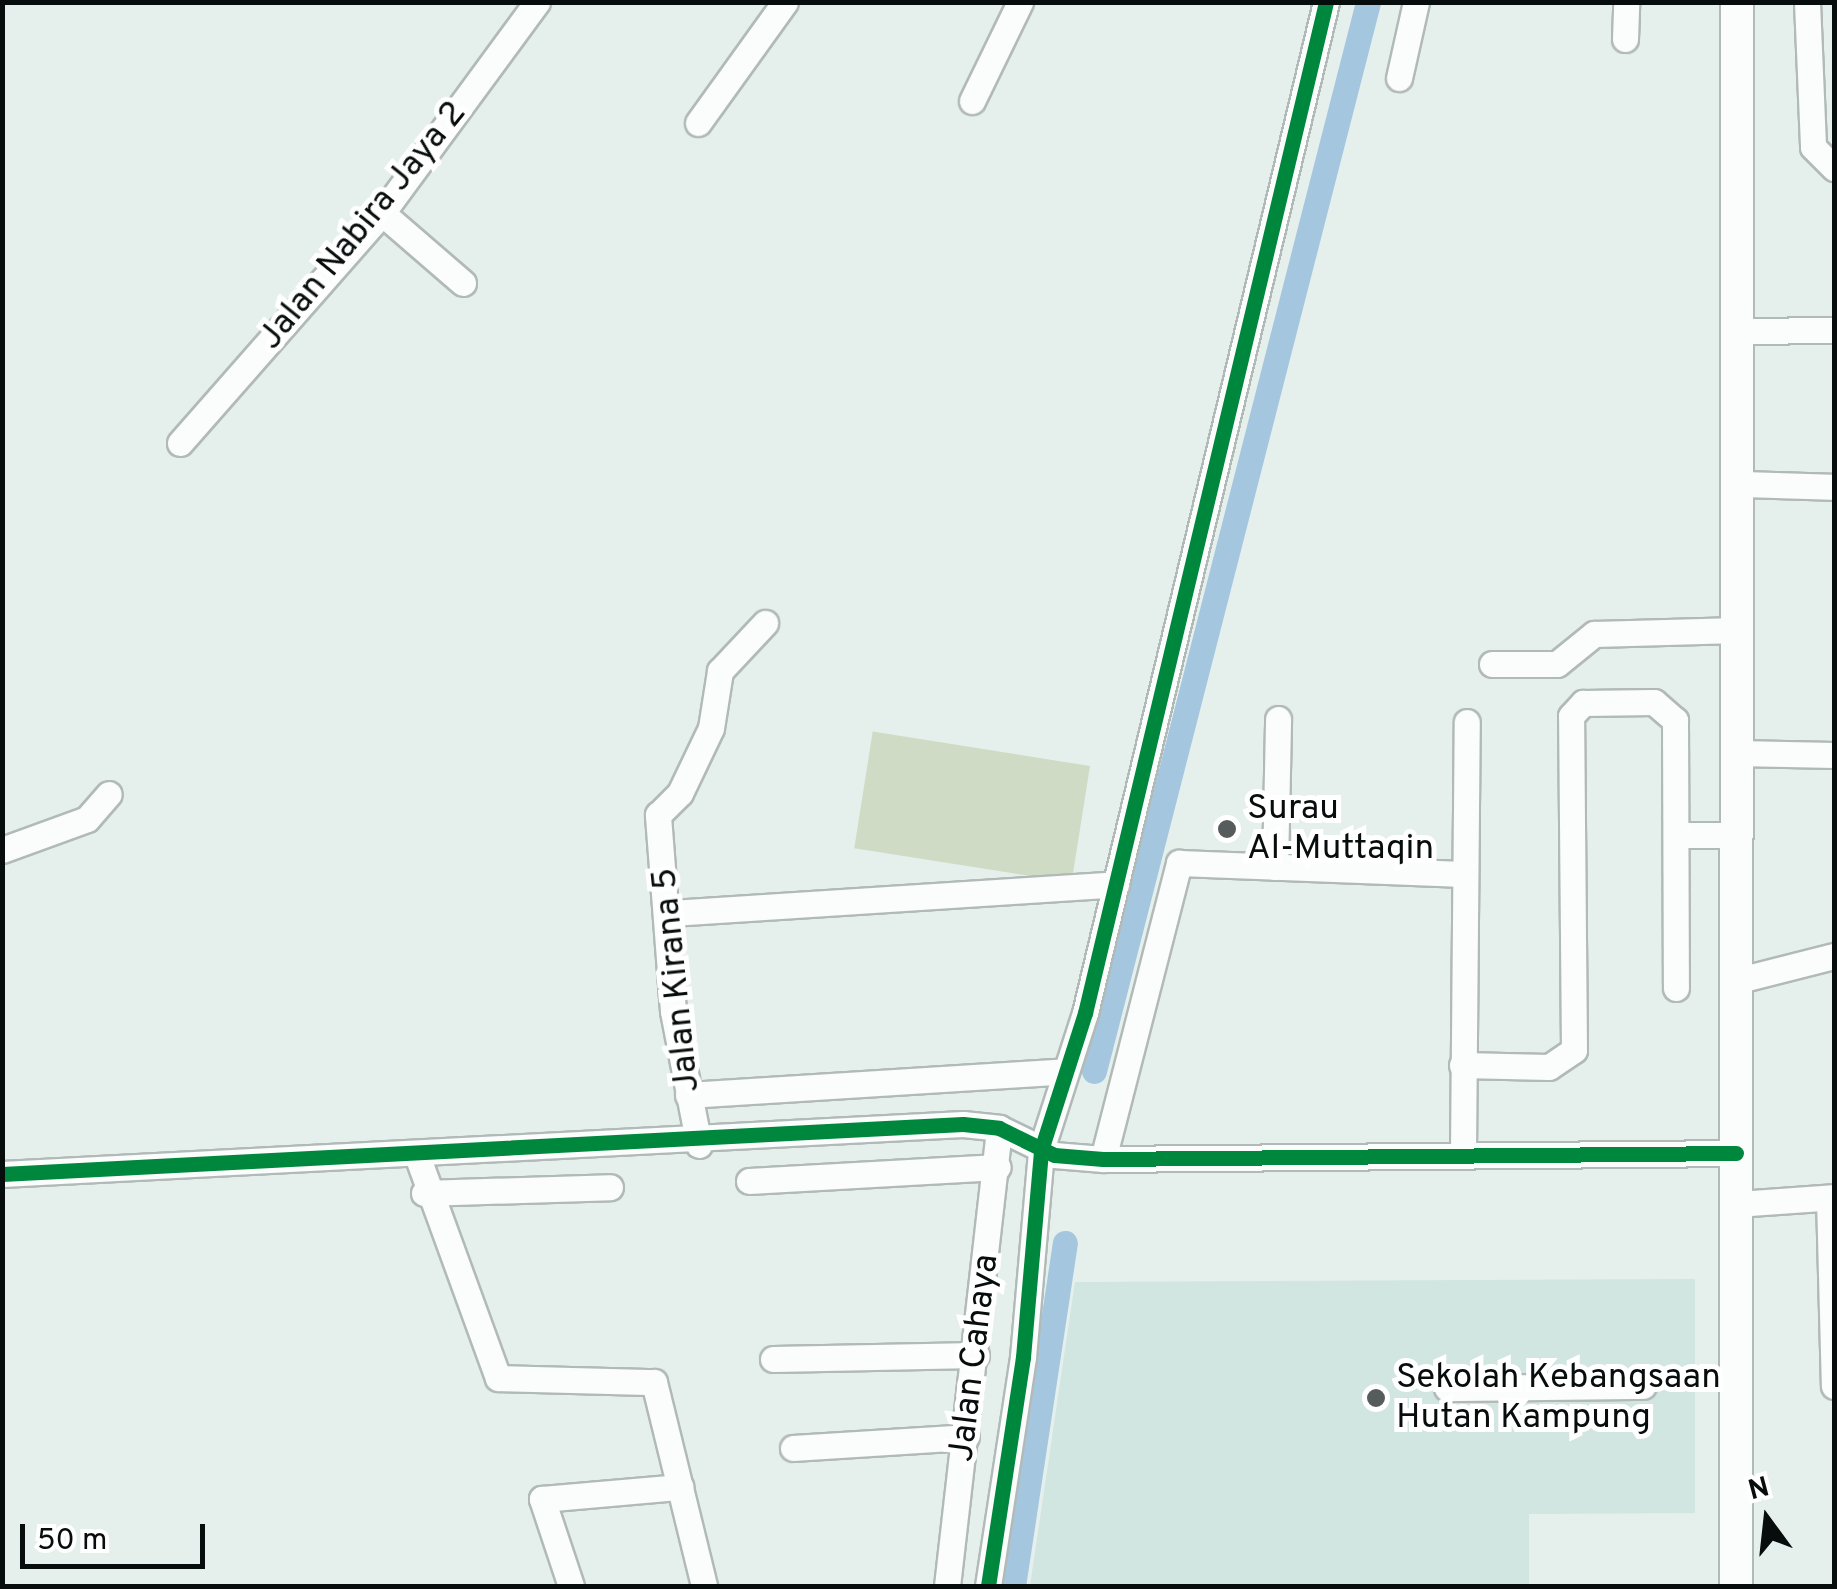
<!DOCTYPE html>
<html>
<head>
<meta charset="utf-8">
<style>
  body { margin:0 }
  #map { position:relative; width:1837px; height:1589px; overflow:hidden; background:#e5f0ed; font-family:Overpass,sans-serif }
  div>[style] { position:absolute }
  .built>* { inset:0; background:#d1e5e1 }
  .green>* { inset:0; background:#cfdbc5; transform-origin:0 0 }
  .canal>* { height:25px; margin:-12.5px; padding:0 12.5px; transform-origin:12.5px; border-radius:12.5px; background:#a5c6df }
  .roads { filter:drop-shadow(2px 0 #b2bab8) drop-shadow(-2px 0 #b2bab8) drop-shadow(0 2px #b2bab8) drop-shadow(0 -2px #b2bab8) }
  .minor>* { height:25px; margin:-12.5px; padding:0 12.5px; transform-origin:12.5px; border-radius:12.5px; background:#fbfdfc }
  .major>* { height:32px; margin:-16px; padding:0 16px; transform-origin:16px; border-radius:16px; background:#fbfdfc }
  .cycleway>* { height:15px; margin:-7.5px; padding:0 7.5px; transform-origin:7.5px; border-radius:7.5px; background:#00873e }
  .dots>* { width:28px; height:28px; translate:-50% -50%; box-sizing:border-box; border:5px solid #fff; border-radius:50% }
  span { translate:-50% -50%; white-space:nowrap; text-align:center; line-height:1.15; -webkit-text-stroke:10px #fff; paint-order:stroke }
  .street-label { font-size:35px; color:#070d0c }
  .poi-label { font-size:35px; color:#070d0c }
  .left { translate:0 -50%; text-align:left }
  .frame { position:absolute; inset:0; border:5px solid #070d0c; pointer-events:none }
  .north { position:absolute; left:1717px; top:1469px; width:100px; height:100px; -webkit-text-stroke:8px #fff; paint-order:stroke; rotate:345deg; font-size:28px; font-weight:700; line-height:40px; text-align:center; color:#070d0c }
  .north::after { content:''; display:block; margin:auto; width:35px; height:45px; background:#070d0c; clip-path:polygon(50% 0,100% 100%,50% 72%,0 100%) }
  .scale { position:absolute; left:20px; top:1524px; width:185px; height:45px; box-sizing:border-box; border:5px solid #070d0c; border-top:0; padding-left:12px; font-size:30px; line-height:35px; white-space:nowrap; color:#070d0c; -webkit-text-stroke:8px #fff; paint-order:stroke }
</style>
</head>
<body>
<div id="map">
  <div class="built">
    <div style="clip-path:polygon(1695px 1279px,1695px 1513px,1529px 1514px,1529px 1586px,1030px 1586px,1075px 1282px)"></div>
  </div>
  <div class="green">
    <div style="left:1090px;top:766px;width:118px;height:220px;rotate:99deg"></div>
  </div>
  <div class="canal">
    <div style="left:1094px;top:1071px;width:1104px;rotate:-75.62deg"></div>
    <div style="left:1013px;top:1586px;width:347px;rotate:-81.4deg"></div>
  </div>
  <div class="roads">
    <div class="minor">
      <div style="left:1807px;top:2px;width:145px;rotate:87.6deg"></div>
      <div style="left:1813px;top:147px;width:30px;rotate:45deg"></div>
      <div style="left:1625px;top:39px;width:37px;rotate:-88deg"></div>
      <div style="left:1399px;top:78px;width:78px;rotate:-77.4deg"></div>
      <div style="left:972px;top:101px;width:110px;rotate:-64.1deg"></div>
      <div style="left:698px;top:123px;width:149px;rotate:-54.3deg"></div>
      <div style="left:382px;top:213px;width:107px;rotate:40.8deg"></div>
      <div style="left:1741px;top:331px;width:93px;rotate:-0.6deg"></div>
      <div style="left:180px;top:443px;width:306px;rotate:-48.7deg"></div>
      <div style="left:382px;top:213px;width:262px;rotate:-53.7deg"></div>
      <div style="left:1740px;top:484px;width:94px;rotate:1.8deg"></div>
      <div style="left:1492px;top:664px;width:65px"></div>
      <div style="left:1557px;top:664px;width:48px;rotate:-39deg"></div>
      <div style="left:1594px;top:634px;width:144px;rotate:-1.6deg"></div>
      <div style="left:1737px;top:753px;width:97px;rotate:1.2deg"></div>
      <div style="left:1677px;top:835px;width:58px"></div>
      <div style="left:2px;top:850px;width:90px;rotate:-20deg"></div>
      <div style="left:87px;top:819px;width:33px;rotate:-49deg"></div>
      <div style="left:1275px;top:867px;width:148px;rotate:-88.8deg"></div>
      <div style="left:672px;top:913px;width:445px;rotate:-3.7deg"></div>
      <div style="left:1735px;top:981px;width:102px;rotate:-14.2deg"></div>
      <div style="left:1462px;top:1065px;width:87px;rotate:1.3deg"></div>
      <div style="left:1549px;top:1067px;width:30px;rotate:-34deg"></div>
      <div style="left:1574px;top:1050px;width:334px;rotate:-90.5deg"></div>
      <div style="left:1571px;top:716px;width:18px;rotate:-47deg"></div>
      <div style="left:1583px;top:703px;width:71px;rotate:-0.8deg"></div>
      <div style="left:1654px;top:702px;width:28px;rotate:41deg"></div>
      <div style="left:1675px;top:720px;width:268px;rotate:89.8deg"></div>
      <div style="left:688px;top:1095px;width:378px;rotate:-3.6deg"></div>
      <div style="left:699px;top:1145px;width:136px;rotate:-101deg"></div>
      <div style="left:673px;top:1011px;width:197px;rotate:-94.4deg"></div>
      <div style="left:658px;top:815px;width:31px;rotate:-45deg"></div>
      <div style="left:680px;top:793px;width:72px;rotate:-64.5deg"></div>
      <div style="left:711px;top:728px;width:58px;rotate:-81deg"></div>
      <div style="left:720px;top:671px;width:66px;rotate:-46.8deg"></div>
      <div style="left:1463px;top:1152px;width:430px;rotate:-89.5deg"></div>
      <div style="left:418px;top:1158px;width:234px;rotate:70deg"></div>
      <div style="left:498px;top:1378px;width:156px;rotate:1.5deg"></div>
      <div style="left:654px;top:1382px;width:210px;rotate:76.2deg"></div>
      <div style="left:1103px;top:1159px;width:306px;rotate:-75.6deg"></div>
      <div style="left:1179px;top:863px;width:285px;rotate:2.2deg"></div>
      <div style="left:2px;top:1174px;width:962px;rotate:-2.98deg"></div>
      <div style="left:963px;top:1124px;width:36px;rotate:6deg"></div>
      <div style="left:999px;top:1128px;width:61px;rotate:26.1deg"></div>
      <div style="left:1054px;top:1155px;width:49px;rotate:4.7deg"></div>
      <div style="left:1103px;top:1159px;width:633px;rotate:-0.54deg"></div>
      <div style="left:749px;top:1181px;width:249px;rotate:-3.2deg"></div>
      <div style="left:424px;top:1193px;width:186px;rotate:-1.8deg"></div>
      <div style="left:1829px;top:1198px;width:188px;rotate:88.5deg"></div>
      <div style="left:1737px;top:1204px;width:97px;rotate:-4.1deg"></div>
      <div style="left:773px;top:1359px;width:203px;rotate:-1.1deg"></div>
      <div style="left:1447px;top:1388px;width:196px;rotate:-0.6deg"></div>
      <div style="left:793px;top:1448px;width:173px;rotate:-3.6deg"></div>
      <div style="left:571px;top:1586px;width:92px;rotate:-108.4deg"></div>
      <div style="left:542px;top:1499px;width:139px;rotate:-5deg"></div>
      <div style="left:947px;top:1586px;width:461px;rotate:-83.5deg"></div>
      <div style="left:988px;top:1586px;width:232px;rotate:-81.3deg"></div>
      <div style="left:1023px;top:1357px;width:208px;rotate:-85deg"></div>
      <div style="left:1041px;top:1150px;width:144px;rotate:-72.2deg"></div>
      <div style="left:1085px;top:1013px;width:1039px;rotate:-76.59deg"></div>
    </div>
    <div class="major">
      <div style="left:1736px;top:1586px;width:1584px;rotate:-89.96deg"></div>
    </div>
  </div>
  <div class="cycleway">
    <div style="left:2px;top:1174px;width:962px;rotate:-2.98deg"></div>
    <div style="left:963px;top:1124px;width:36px;rotate:6deg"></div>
    <div style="left:999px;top:1128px;width:61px;rotate:26.1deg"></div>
    <div style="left:1054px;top:1155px;width:49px;rotate:4.7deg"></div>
    <div style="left:1103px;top:1159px;width:633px;rotate:-0.54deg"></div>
    <div style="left:988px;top:1586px;width:232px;rotate:-81.3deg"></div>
    <div style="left:1023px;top:1357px;width:208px;rotate:-85deg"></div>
    <div style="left:1041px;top:1150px;width:144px;rotate:-72.2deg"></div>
    <div style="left:1085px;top:1013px;width:1039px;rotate:-76.59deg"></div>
  </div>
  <div class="dots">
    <div style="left:1227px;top:829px;background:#555c5b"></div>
    <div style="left:1376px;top:1398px;background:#555c5b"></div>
  </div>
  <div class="street-label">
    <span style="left:363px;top:226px;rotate:-51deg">Jalan Nabira Jaya 2</span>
    <span style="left:677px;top:980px;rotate:-96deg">Jalan Kirana 5</span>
    <span style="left:975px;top:1358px;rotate:-83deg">Jalan Cahaya</span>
  </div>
  <div class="poi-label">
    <span class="left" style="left:1247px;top:829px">Surau<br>Al-Muttaqin</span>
    <span class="left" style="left:1396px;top:1398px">Sekolah Kebangsaan<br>Hutan Kampung</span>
  </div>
  <div class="frame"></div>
  <div class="north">N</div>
  <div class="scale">50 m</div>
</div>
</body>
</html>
